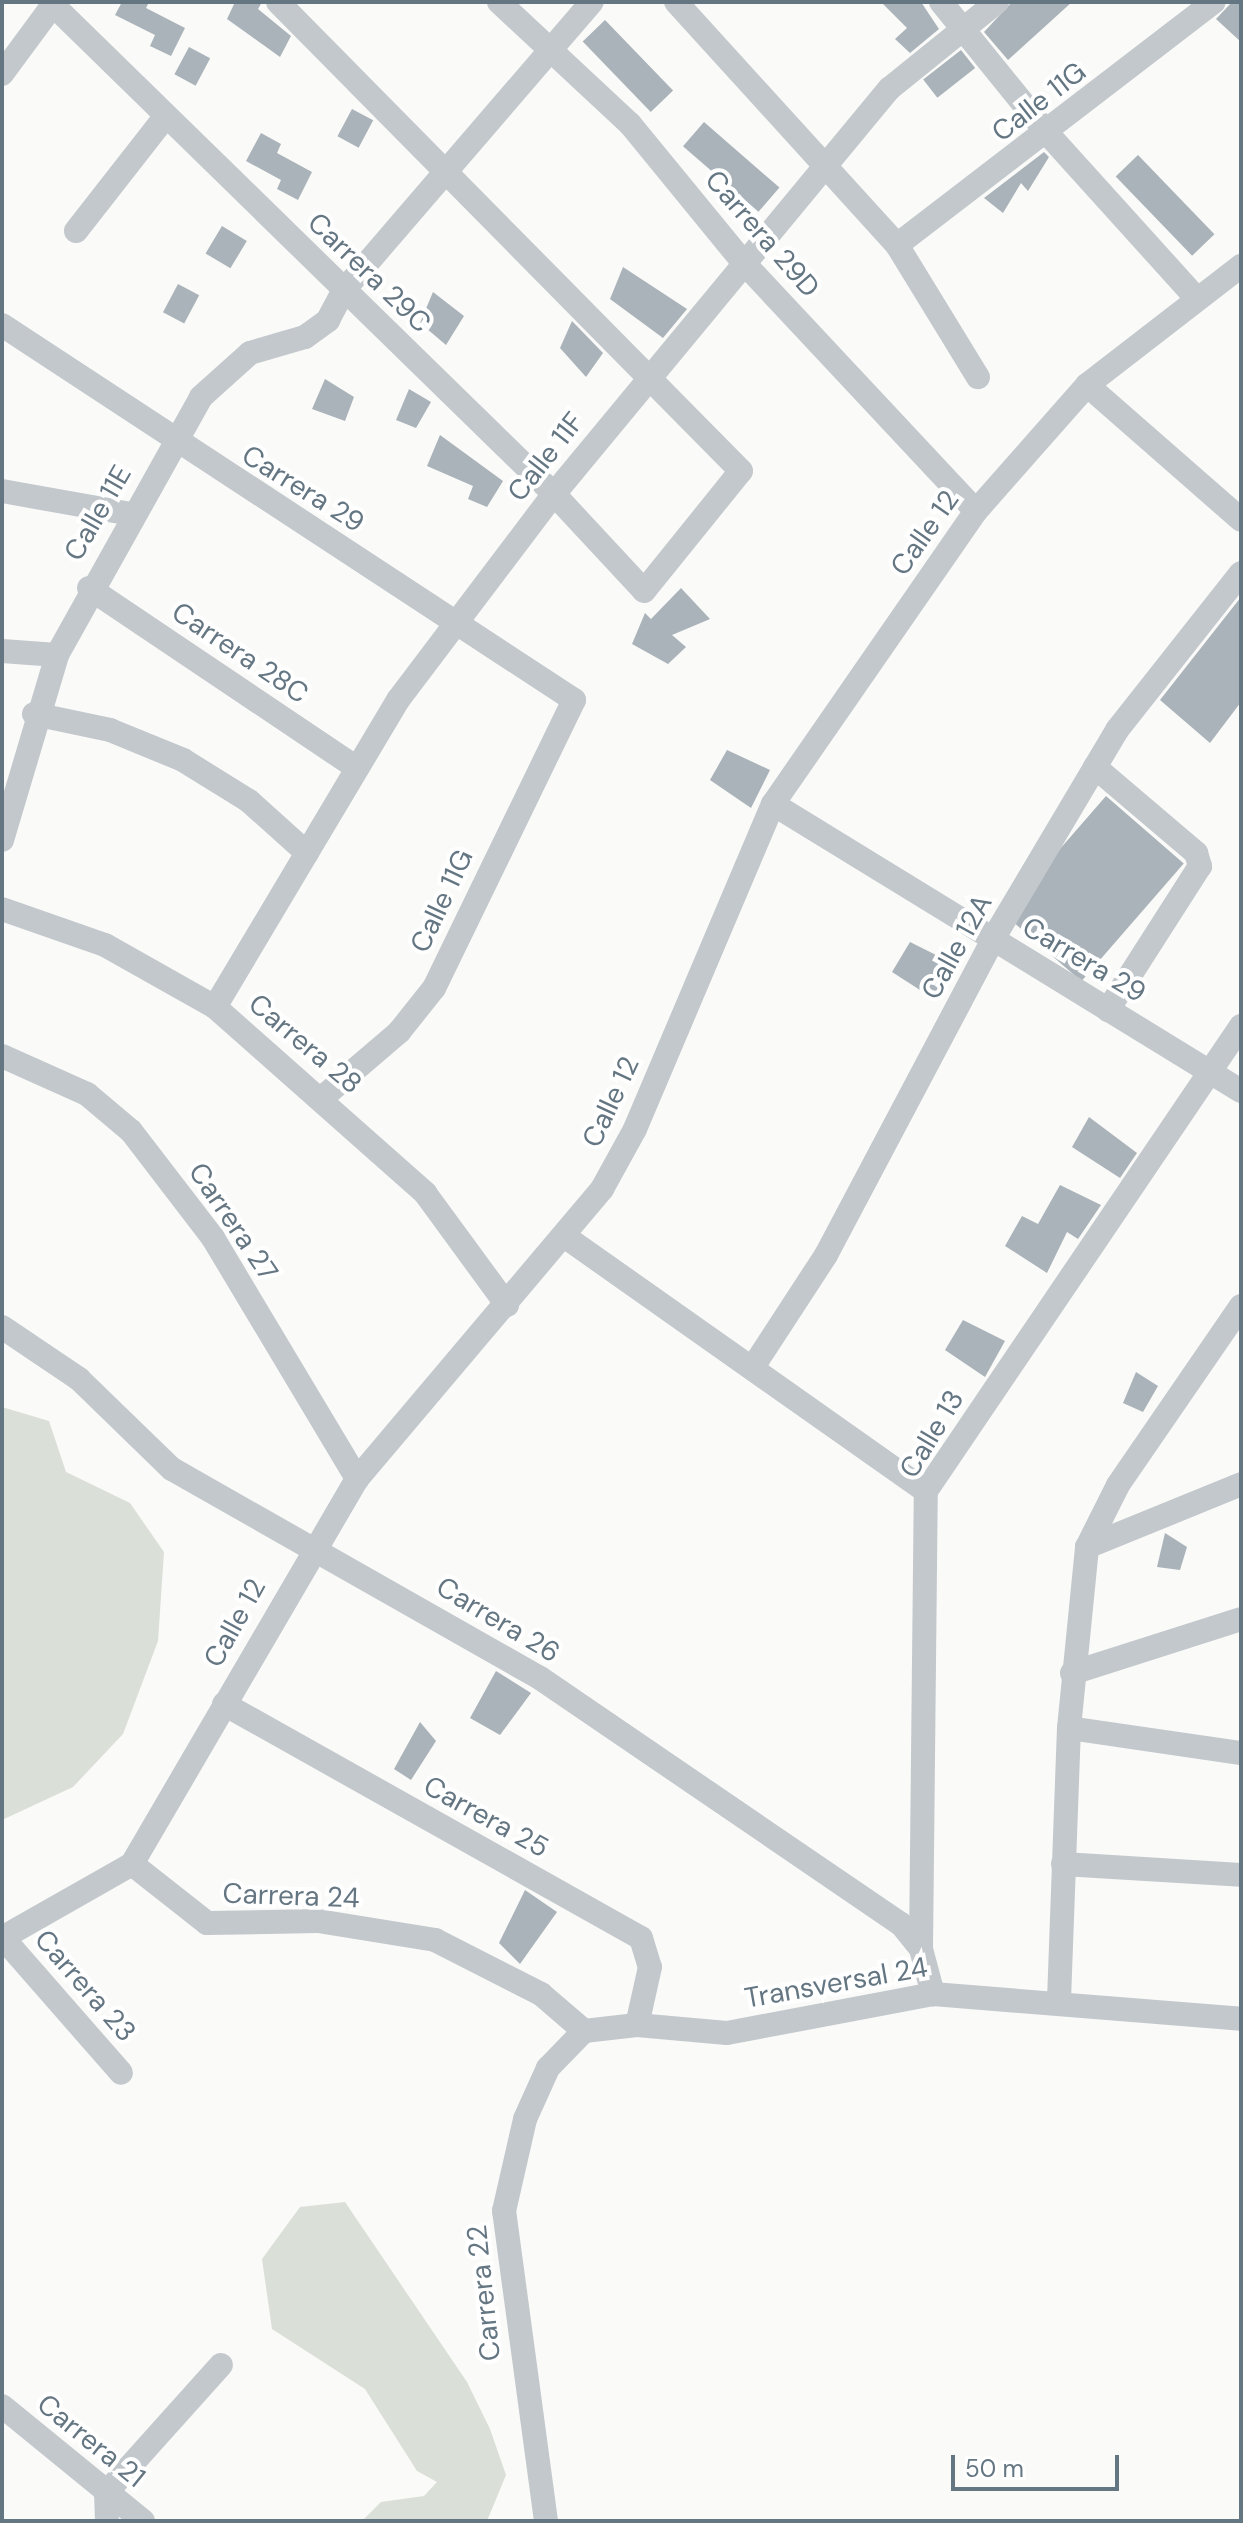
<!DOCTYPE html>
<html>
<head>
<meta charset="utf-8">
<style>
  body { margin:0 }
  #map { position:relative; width:1243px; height:2523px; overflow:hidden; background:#fafaf8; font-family:"DM Sans",sans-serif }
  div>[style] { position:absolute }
  .green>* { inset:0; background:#dadfd7 }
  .building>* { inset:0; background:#aab3b9; transform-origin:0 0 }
  .minor>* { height:24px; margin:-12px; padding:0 12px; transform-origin:12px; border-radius:12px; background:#c3c8cc }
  span { translate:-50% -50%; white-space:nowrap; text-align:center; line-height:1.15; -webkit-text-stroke:8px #fff; paint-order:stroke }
  .street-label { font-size:28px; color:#657683 }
  .frame { position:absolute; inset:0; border:4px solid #657683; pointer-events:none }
  .scale { position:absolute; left:951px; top:2455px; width:168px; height:36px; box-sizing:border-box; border:4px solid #657683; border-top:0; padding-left:10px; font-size:24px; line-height:28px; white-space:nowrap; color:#657683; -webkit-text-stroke:6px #fff; paint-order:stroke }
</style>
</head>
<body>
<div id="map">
  <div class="green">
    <div style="clip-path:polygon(2px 1407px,49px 1421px,66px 1472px,130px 1503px,164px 1552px,158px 1641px,123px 1734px,73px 1787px,2px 1820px)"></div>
    <div style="clip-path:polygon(345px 2202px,467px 2382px,490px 2429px,506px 2475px,487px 2521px,362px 2521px,381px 2502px,424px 2496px,437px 2482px,417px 2471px,365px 2389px,272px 2329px,262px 2259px,300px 2207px)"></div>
  </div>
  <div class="building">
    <div style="clip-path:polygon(122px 2px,149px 2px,146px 8px,185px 28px,171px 56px,150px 46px,155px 35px,115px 15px)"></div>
    <div style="clip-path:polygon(235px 2px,262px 2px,258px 9px,291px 36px,280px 57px,227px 19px)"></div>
    <div style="clip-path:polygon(881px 2px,921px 2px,939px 29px,910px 53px,895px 39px,907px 28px)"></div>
    <div style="clip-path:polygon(1012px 2px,1072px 2px,1008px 60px,984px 32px)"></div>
    <div style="clip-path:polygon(1232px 2px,1241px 2px,1241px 42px,1216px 19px)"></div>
    <div style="left:605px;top:20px;width:98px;height:31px;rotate:46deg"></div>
    <div style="left:189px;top:47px;width:24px;height:31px;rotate:28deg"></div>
    <div style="left:961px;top:50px;width:23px;height:48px;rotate:52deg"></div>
    <div style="left:352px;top:109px;width:24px;height:31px;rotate:28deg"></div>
    <div style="left:704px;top:122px;width:100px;height:32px;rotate:41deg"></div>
    <div style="clip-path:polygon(261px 133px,281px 144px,277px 153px,312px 172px,298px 200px,277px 189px,281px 180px,246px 161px)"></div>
    <div style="clip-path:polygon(1044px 152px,1049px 157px,1028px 191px,1021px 183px,1003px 213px,984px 198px)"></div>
    <div style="left:1138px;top:155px;width:110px;height:31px;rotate:46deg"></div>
    <div style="left:222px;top:226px;width:29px;height:32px;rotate:31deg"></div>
    <div style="clip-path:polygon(623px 267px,687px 309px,663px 338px,610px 299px)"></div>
    <div style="left:178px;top:284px;width:24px;height:32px;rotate:28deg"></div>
    <div style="clip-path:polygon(433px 292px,464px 316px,446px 345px,420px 323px)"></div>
    <div style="clip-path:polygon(572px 321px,603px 353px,586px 377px,560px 348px)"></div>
    <div style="clip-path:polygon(325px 379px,354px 397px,345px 421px,312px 409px)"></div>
    <div style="clip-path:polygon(409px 389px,431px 402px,416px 428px,396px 420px)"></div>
    <div style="clip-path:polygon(440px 435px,503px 481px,487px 507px,468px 499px,473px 486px,427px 466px)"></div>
    <div style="clip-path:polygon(681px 588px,710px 619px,672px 635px,686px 647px,668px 664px,632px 644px,645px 613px,651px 619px)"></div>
    <div style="clip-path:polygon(1241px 597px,1241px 702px,1210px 743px,1160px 700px)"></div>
    <div style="clip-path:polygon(727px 750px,770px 770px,751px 808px,710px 780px)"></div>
    <div style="left:1106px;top:796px;width:103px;height:156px;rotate:41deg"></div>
    <div style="clip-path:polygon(910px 942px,952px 963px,934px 999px,892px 972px)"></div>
    <div style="clip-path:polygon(1089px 1117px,1137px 1153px,1120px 1178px,1072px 1147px)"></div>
    <div style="clip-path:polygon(1060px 1185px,1101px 1205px,1078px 1239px,1067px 1232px,1047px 1273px,1005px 1246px,1022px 1216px,1038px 1224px)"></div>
    <div style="clip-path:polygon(963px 1320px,1005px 1341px,985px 1377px,945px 1350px)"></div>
    <div style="clip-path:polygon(1136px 1372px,1158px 1386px,1143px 1412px,1123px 1403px)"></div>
    <div style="clip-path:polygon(1165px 1533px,1187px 1547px,1180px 1570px,1157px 1567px)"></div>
    <div style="clip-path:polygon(496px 1671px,531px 1693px,500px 1735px,470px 1718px)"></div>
    <div style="clip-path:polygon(420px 1722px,436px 1741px,411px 1780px,394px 1769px)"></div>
    <div style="clip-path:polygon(525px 1890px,557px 1912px,520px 1964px,499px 1943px)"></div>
  </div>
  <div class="minor">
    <div style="left:50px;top:2px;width:704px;rotate:44.31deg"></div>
    <div style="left:554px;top:494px;width:132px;rotate:47.1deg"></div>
    <div style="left:644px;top:591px;width:154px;rotate:-51.1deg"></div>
    <div style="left:741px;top:471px;width:659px;rotate:-134.63deg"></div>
    <div style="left:499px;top:2px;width:179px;rotate:43deg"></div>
    <div style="left:630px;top:124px;width:177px;rotate:50.7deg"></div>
    <div style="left:742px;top:261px;width:342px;rotate:46.9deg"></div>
    <div style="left:676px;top:2px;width:328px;rotate:47.7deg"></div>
    <div style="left:897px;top:245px;width:155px;rotate:58.5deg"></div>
    <div style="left:941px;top:2px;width:170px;rotate:51deg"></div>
    <div style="left:1048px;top:134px;width:221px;rotate:47.9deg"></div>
    <div style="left:2px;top:74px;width:89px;rotate:-53.6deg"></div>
    <div style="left:76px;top:231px;width:145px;rotate:-52deg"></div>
    <div style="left:897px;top:245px;width:399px;rotate:-37.5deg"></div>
    <div style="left:2px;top:325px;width:684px;rotate:33.25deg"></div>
    <div style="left:574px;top:700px;width:320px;rotate:115.9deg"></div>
    <div style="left:434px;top:988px;width:56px;rotate:128.5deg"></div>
    <div style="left:399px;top:1032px;width:99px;rotate:139.5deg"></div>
    <div style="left:1087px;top:385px;width:205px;rotate:41.2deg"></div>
    <div style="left:2px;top:491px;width:131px;rotate:10.1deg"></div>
    <div style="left:89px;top:588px;width:323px;rotate:33.9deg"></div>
    <div style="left:2px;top:651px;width:55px;rotate:4.2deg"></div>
    <div style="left:34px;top:714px;width:78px;rotate:11.9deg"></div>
    <div style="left:110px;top:730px;width:79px;rotate:22.3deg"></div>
    <div style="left:183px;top:760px;width:78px;rotate:31.8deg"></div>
    <div style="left:249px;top:801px;width:78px;rotate:41.9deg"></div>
    <div style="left:1095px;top:767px;width:133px;rotate:40.4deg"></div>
    <div style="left:1196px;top:853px;width:14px;rotate:73deg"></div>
    <div style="left:1200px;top:866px;width:171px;rotate:122.6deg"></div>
    <div style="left:773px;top:804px;width:549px;rotate:31.52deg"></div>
    <div style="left:2px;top:840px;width:193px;rotate:-73.4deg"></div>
    <div style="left:57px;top:655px;width:295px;rotate:-60.8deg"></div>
    <div style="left:201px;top:397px;width:66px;rotate:-41.9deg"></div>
    <div style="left:250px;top:353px;width:57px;rotate:-16.2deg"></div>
    <div style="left:305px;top:337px;width:29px;rotate:-36deg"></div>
    <div style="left:328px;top:320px;width:34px;rotate:-62deg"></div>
    <div style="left:344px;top:290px;width:380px;rotate:-49.3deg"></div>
    <div style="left:2px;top:909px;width:109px;rotate:19.3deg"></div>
    <div style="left:105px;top:945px;width:126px;rotate:29.4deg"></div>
    <div style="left:215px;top:1007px;width:281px;rotate:41.5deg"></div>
    <div style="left:425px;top:1193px;width:139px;rotate:53.8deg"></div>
    <div style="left:215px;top:1007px;width:357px;rotate:-59.2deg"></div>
    <div style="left:398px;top:700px;width:258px;rotate:-52.9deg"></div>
    <div style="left:554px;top:494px;width:526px;rotate:-50.4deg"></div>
    <div style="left:889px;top:89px;width:139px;rotate:-38.9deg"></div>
    <div style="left:2px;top:1056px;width:93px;rotate:24.1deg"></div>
    <div style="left:87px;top:1094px;width:57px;rotate:40.1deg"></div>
    <div style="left:131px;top:1131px;width:135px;rotate:52.5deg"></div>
    <div style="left:213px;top:1238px;width:281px;rotate:59.1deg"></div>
    <div style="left:567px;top:1238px;width:439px;rotate:35.2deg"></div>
    <div style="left:2px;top:1327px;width:93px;rotate:34deg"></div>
    <div style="left:79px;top:1379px;width:129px;rotate:44.1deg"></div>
    <div style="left:172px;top:1469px;width:423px;rotate:29.6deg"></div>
    <div style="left:540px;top:1678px;width:437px;rotate:34.3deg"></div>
    <div style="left:901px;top:1924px;width:32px;rotate:51deg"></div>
    <div style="left:921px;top:1949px;width:47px;rotate:75.1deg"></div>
    <div style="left:753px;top:1367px;width:134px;rotate:-56.9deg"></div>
    <div style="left:826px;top:1255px;width:357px;rotate:-62.1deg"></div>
    <div style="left:993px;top:939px;width:243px;rotate:-59.3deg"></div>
    <div style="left:1117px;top:730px;width:200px;rotate:-51.7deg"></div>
    <div style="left:1087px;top:1547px;width:166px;rotate:-22.2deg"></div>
    <div style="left:1072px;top:1673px;width:177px;rotate:-17.7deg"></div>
    <div style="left:224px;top:1704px;width:478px;rotate:29.3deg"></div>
    <div style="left:641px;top:1938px;width:30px;rotate:73deg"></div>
    <div style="left:650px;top:1967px;width:59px;rotate:102.6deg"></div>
    <div style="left:1069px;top:1728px;width:174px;rotate:8.3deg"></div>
    <div style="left:132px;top:1864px;width:95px;rotate:38.2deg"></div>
    <div style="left:207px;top:1923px;width:111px;rotate:-1deg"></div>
    <div style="left:318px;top:1921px;width:119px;rotate:9.2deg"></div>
    <div style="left:435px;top:1940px;width:119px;rotate:27deg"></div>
    <div style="left:541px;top:1994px;width:57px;rotate:40.7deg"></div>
    <div style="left:1063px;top:1864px;width:178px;rotate:3.5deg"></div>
    <div style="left:2px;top:1938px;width:150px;rotate:-29.6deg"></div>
    <div style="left:132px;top:1864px;width:446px;rotate:-59.7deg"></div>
    <div style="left:357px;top:1479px;width:380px;rotate:-49.8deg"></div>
    <div style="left:602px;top:1189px;width:68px;rotate:-61.2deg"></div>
    <div style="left:635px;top:1129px;width:353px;rotate:-67deg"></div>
    <div style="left:773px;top:804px;width:356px;rotate:-55.3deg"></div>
    <div style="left:976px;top:511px;width:168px;rotate:-48.6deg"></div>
    <div style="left:1087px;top:385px;width:195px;rotate:-37.7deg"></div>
    <div style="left:3px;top:1938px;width:179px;rotate:48.8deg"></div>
    <div style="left:921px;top:1949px;width:458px;rotate:-89.4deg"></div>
    <div style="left:926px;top:1491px;width:562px;rotate:-55.89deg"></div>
    <div style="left:1059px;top:2000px;width:272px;rotate:-87.9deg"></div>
    <div style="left:1069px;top:1728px;width:182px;rotate:-84.3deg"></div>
    <div style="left:1087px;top:1547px;width:69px;rotate:-63.4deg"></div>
    <div style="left:1118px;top:1485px;width:217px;rotate:-55.5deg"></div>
    <div style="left:584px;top:2031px;width:53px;rotate:-6.5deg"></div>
    <div style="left:637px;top:2025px;width:90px;rotate:5.1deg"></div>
    <div style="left:727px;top:2033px;width:210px;rotate:-10.7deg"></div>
    <div style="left:933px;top:1994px;width:309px;rotate:4.6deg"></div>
    <div style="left:2px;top:2406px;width:182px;rotate:39.2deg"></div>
    <div style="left:107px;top:2521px;width:28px;rotate:-92deg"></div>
    <div style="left:106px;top:2493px;width:172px;rotate:-48.1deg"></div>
    <div style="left:546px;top:2521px;width:313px;rotate:-97.7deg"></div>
    <div style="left:504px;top:2211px;width:94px;rotate:-77.1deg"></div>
    <div style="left:525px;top:2119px;width:56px;rotate:-65.7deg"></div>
    <div style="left:548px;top:2068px;width:52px;rotate:-45.8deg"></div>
  </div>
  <div class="street-label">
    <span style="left:1039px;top:102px;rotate:-38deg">Calle 11G</span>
    <span style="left:762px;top:234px;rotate:49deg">Carrera 29D</span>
    <span style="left:369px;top:273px;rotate:44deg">Carrera 29C</span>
    <span style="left:546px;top:457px;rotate:-52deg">Calle 11F</span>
    <span style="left:303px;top:489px;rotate:32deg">Carrera 29</span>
    <span style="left:98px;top:513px;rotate:-60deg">Calle 11E</span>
    <span style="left:925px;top:533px;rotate:-55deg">Calle 12</span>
    <span style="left:240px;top:653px;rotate:34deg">Carrera 28C</span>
    <span style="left:442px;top:901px;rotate:-65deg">Calle 11G</span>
    <span style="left:957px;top:947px;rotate:-61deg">Calle 12A</span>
    <span style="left:1084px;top:960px;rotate:31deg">Carrera 29</span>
    <span style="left:305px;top:1044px;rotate:40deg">Carrera 28</span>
    <span style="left:611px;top:1102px;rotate:-65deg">Calle 12</span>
    <span style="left:233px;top:1222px;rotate:56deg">Carrera 27</span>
    <span style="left:932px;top:1434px;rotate:-59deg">Calle 13</span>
    <span style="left:498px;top:1620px;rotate:31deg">Carrera 26</span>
    <span style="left:235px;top:1623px;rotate:-61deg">Calle 12</span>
    <span style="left:486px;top:1817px;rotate:29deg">Carrera 25</span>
    <span style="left:291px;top:1896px;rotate:2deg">Carrera 24</span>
    <span style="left:836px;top:1983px;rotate:-10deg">Transversal 24</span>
    <span style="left:85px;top:1986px;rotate:49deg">Carrera 23</span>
    <span style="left:484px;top:2293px;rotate:-96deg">Carrera 22</span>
    <span style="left:91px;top:2441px;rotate:39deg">Carrera 21</span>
  </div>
  <div class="frame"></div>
  <div class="scale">50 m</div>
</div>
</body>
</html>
